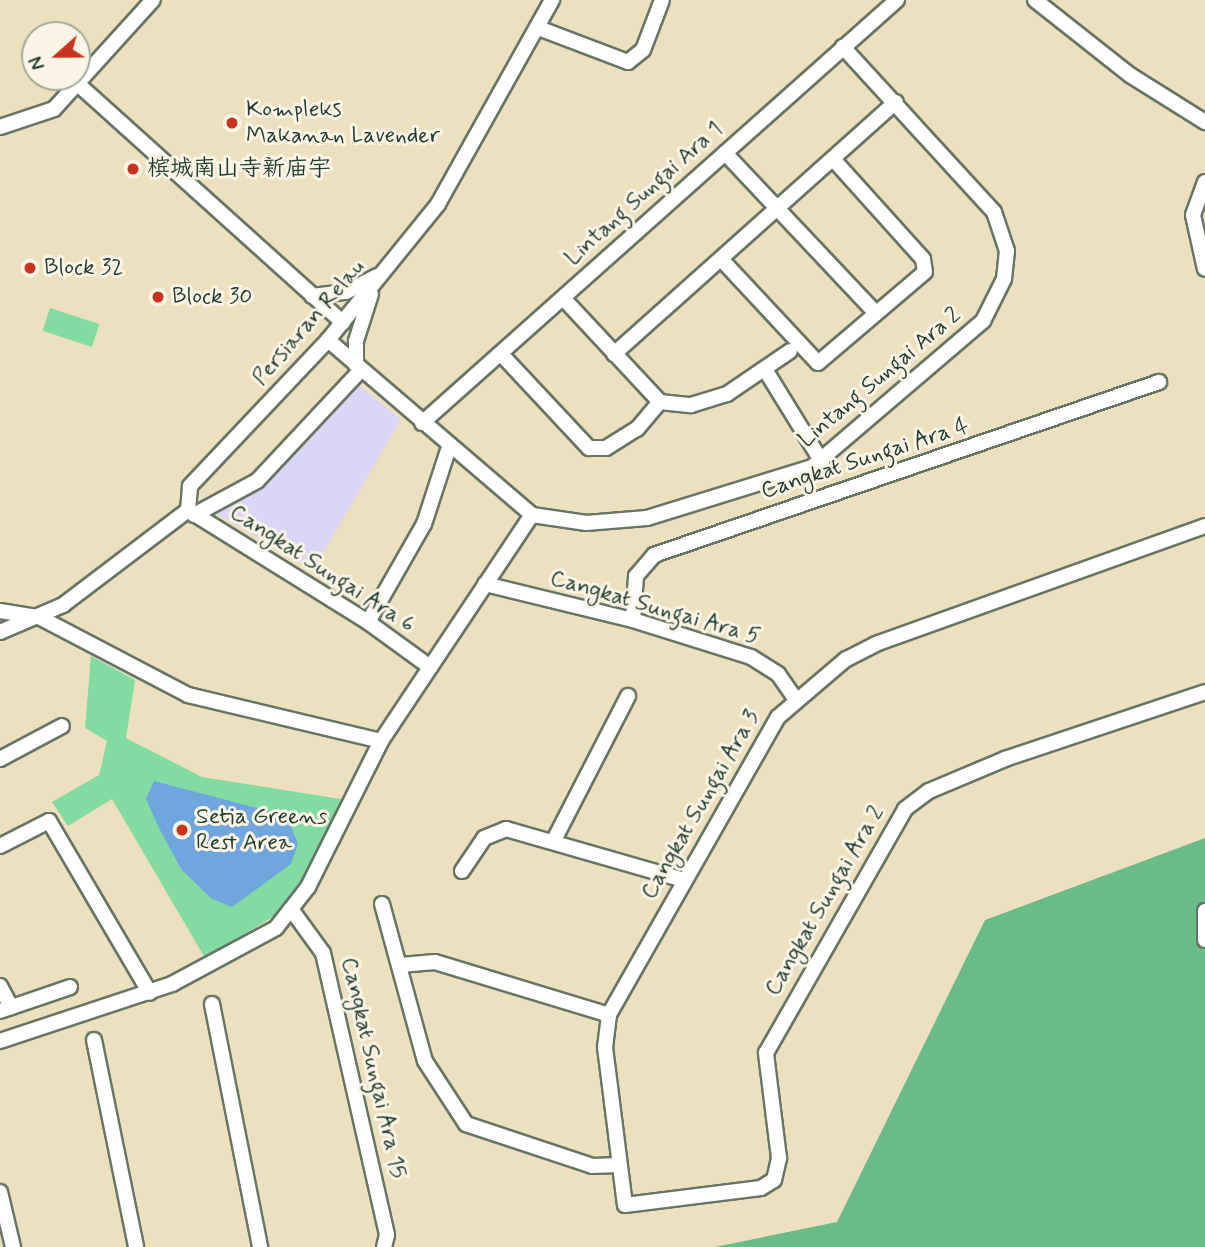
<!DOCTYPE html>
<html>
<head>
<meta charset="utf-8">
<style>
  body { margin:0 }
  #map { position:relative; width:1205px; height:1247px; overflow:hidden; background:#ede0be; font-family:Mynerve,"LXGW WenKai TC",sans-serif }
  div>[style] { position:absolute }
  .built>* { inset:0; background:#dbd6f7 }
  .green>* { inset:0; background:#82dca2; transform-origin:0 0 }
  .forest>* { inset:0; background:#69bc88 }
  .water>* { inset:0; background:#70a6de }
  .roads { filter:drop-shadow(2px 0 #677664) drop-shadow(-2px 0 #677664) drop-shadow(0 2px #677664) drop-shadow(0 -2px #677664) }
  .minor>* { height:14px; margin:-7px; padding:0 7px; transform-origin:7px; border-radius:7px; background:#fff }
  .dots>* { width:19px; height:19px; translate:-50% -50%; box-sizing:border-box; border:4px solid #fcf5e5; border-radius:50% }
  span { translate:-50% -50%; white-space:nowrap; text-align:center; line-height:1.15; -webkit-text-stroke:6px #fcf5e5; paint-order:stroke }
  .poi-label { font-size:23px; color:#1f3d34 }
  .left { translate:0 -50%; text-align:left }
  .street-label { font-size:23px; color:#1f3d34 }
  .north { position:absolute; left:21px; top:21px; width:70px; height:70px; box-sizing:border-box; background:#fcf5e5; border:2px solid #a4ab9e; border-radius:50%; rotate:249deg; font-size:19px; font-weight:700; line-height:28px; text-align:center; color:#1f3d34 }
  .north::after { content:''; display:block; margin:auto; width:24px; height:32px; background:#c8321e; clip-path:polygon(50% 0,100% 100%,50% 72%,0 100%) }
</style>
</head>
<body>
<div id="map">
  <div class="built">
    <div style="clip-path:polygon(345px 374px,401px 419px,313px 570px,200px 504px,248px 476px)"></div>
  </div>
  <div class="green">
    <div style="left:50px;top:308px;width:52px;height:24px;rotate:18deg"></div>
    <div style="clip-path:polygon(91px 656px,135px 680px,126px 738px,202px 777px,341px 799px,310px 869px,274px 916px,205px 958px,112px 799px,68px 826px,52px 802px,99px 775px,107px 741px,85px 728px)"></div>
  </div>
  <div class="forest">
    <div style="clip-path:polygon(1205px 838px,1205px 1247px,715px 1247px,837px 1222px,985px 920px)"></div>
  </div>
  <div class="water">
    <div style="clip-path:polygon(154px 781px,287px 816px,298px 844px,291px 864px,232px 907px,212px 899px,181px 869px,159px 828px,146px 799px)"></div>
  </div>
  <div class="roads">
    <div class="minor">
      <div style="left:1035px;top:0;width:121px;rotate:38.3deg"></div>
      <div style="left:1130px;top:75px;width:89px;rotate:32.1deg"></div>
      <div style="left:541px;top:29px;width:93px;rotate:20.8deg"></div>
      <div style="left:628px;top:62px;width:19px;rotate:-39deg"></div>
      <div style="left:643px;top:50px;width:53px;rotate:-69.2deg"></div>
      <div style="left:79px;top:85px;width:355px;rotate:42deg"></div>
      <div style="left:0;top:127px;width:57px;rotate:-18.4deg"></div>
      <div style="left:54px;top:109px;width:147px;rotate:-47.8deg"></div>
      <div style="left:725px;top:153px;width:220px;rotate:46.7deg"></div>
      <div style="left:1205px;top:182px;width:35px;rotate:110deg"></div>
      <div style="left:1193px;top:215px;width:55px;rotate:77.5deg"></div>
      <div style="left:721px;top:259px;width:142px;rotate:47deg"></div>
      <div style="left:818px;top:363px;width:140px;rotate:-40.4deg"></div>
      <div style="left:925px;top:272px;width:13px;rotate:-99deg"></div>
      <div style="left:923px;top:259px;width:135px;rotate:-132deg"></div>
      <div style="left:312px;top:296px;width:34px;rotate:-7deg"></div>
      <div style="left:346px;top:292px;width:35px;rotate:-27deg"></div>
      <div style="left:563px;top:298px;width:142px;rotate:47deg"></div>
      <div style="left:660px;top:402px;width:31px;rotate:6deg"></div>
      <div style="left:691px;top:405px;width:38px;rotate:-17deg"></div>
      <div style="left:727px;top:394px;width:76px;rotate:-34.3deg"></div>
      <div style="left:328px;top:340px;width:269px;rotate:40.6deg"></div>
      <div style="left:532px;top:515px;width:55px;rotate:8.4deg"></div>
      <div style="left:586px;top:523px;width:61px;rotate:-4.7deg"></div>
      <div style="left:647px;top:518px;width:173px;rotate:-17.2deg"></div>
      <div style="left:812px;top:467px;width:225px;rotate:-40.5deg"></div>
      <div style="left:983px;top:321px;width:47px;rotate:-63.4deg"></div>
      <div style="left:1004px;top:279px;width:28px;rotate:-84deg"></div>
      <div style="left:1007px;top:251px;width:41px;rotate:-108.4deg"></div>
      <div style="left:994px;top:212px;width:224px;rotate:-132.5deg"></div>
      <div style="left:501px;top:354px;width:129px;rotate:46.9deg"></div>
      <div style="left:589px;top:448px;width:17px"></div>
      <div style="left:606px;top:448px;width:36px;rotate:-32deg"></div>
      <div style="left:637px;top:429px;width:35px;rotate:-50deg"></div>
      <div style="left:614px;top:354px;width:378px;rotate:-41.8deg"></div>
      <div style="left:356px;top:365px;width:24px;rotate:-90deg"></div>
      <div style="left:356px;top:341px;width:49px;rotate:-72.3deg"></div>
      <div style="left:766px;top:371px;width:107px;rotate:58.4deg"></div>
      <div style="left:422px;top:423px;width:636px;rotate:-41.69deg"></div>
      <div style="left:188px;top:510px;width:212px;rotate:31.9deg"></div>
      <div style="left:368px;top:622px;width:77px;rotate:36deg"></div>
      <div style="left:194px;top:515px;width:72px;rotate:-28.4deg"></div>
      <div style="left:257px;top:481px;width:152px;rotate:-46.9deg"></div>
      <div style="left:1205px;top:526px;width:350px;rotate:160.3deg"></div>
      <div style="left:876px;top:644px;width:34px;rotate:153deg"></div>
      <div style="left:846px;top:659px;width:89px;rotate:139.5deg"></div>
      <div style="left:778px;top:717px;width:343px;rotate:119.6deg"></div>
      <div style="left:609px;top:1015px;width:32px;rotate:97deg"></div>
      <div style="left:605px;top:1047px;width:159px;rotate:82.8deg"></div>
      <div style="left:625px;top:1205px;width:137px;rotate:-7.1deg"></div>
      <div style="left:761px;top:1188px;width:15px;rotate:-32deg"></div>
      <div style="left:774px;top:1180px;width:23px;rotate:-77deg"></div>
      <div style="left:779px;top:1158px;width:106px;rotate:-97.1deg"></div>
      <div style="left:766px;top:1053px;width:281px;rotate:-60.3deg"></div>
      <div style="left:905px;top:809px;width:30px;rotate:-37deg"></div>
      <div style="left:929px;top:791px;width:82px;rotate:-22.8deg"></div>
      <div style="left:1005px;top:759px;width:211px;rotate:-18.5deg"></div>
      <div style="left:485px;top:584px;width:152px;rotate:13.7deg"></div>
      <div style="left:633px;top:620px;width:124px;rotate:17.4deg"></div>
      <div style="left:751px;top:657px;width:32px;rotate:32deg"></div>
      <div style="left:778px;top:674px;width:32px;rotate:55deg"></div>
      <div style="left:0;top:611px;width:39px;rotate:9deg"></div>
      <div style="left:39px;top:617px;width:168px;rotate:27.6deg"></div>
      <div style="left:188px;top:695px;width:198px;rotate:13.4deg"></div>
      <div style="left:633px;top:620px;width:44px;rotate:-86.1deg"></div>
      <div style="left:636px;top:576px;width:28px;rotate:-49deg"></div>
      <div style="left:654px;top:555px;width:534px;rotate:-18.91deg"></div>
      <div style="left:368px;top:622px;width:113px;rotate:-60.3deg"></div>
      <div style="left:424px;top:524px;width:81px;rotate:-72deg"></div>
      <div style="left:0;top:632px;width:69px;rotate:-23.2deg"></div>
      <div style="left:63px;top:605px;width:157px;rotate:-37.2deg"></div>
      <div style="left:188px;top:510px;width:24px;rotate:-85deg"></div>
      <div style="left:190px;top:486px;width:201px;rotate:-46.6deg"></div>
      <div style="left:328px;top:340px;width:175px;rotate:-51deg"></div>
      <div style="left:438px;top:204px;width:234px;rotate:-60.8deg"></div>
      <div style="left:0;top:759px;width:70px;rotate:-28deg"></div>
      <div style="left:554px;top:840px;width:162px;rotate:-62.8deg"></div>
      <div style="left:0;top:846px;width:55px;rotate:-27deg"></div>
      <div style="left:49px;top:821px;width:199px;rotate:59.6deg"></div>
      <div style="left:462px;top:871px;width:40px;rotate:-56deg"></div>
      <div style="left:484px;top:838px;width:24px;rotate:-22deg"></div>
      <div style="left:506px;top:829px;width:185px;rotate:16deg"></div>
      <div style="left:382px;top:904px;width:163px;rotate:74.7deg"></div>
      <div style="left:425px;top:1061px;width:75px;rotate:56.9deg"></div>
      <div style="left:466px;top:1124px;width:133px;rotate:18.4deg"></div>
      <div style="left:592px;top:1166px;width:27px;rotate:-2deg"></div>
      <div style="left:291px;top:909px;width:54px;rotate:54deg"></div>
      <div style="left:323px;top:953px;width:289px;rotate:77.2deg"></div>
      <div style="left:387px;top:1235px;width:12px;rotate:104deg"></div>
      <div style="left:1205px;top:911px;width:29px;rotate:90deg"></div>
      <div style="left:401px;top:965px;width:34px;rotate:-5deg"></div>
      <div style="left:435px;top:962px;width:182px;rotate:16.9deg"></div>
      <div style="left:0;top:986px;width:24px;rotate:62deg"></div>
      <div style="left:212px;top:1004px;width:248px;rotate:78.8deg"></div>
      <div style="left:0;top:1011px;width:74px;rotate:-18.9deg"></div>
      <div style="left:94px;top:1040px;width:211px;rotate:78.5deg"></div>
      <div style="left:0;top:1041px;width:181px;rotate:-18.3deg"></div>
      <div style="left:172px;top:984px;width:118px;rotate:-28.3deg"></div>
      <div style="left:276px;top:928px;width:52px;rotate:-52deg"></div>
      <div style="left:308px;top:887px;width:163px;rotate:-63.4deg"></div>
      <div style="left:381px;top:741px;width:272px;rotate:-56.3deg"></div>
      <div style="left:0;top:1192px;width:57px;rotate:76.7deg"></div>
    </div>
  </div>
  <div class="dots">
    <div style="left:232px;top:123px;background:#c8321e"></div>
    <div style="left:133px;top:169px;background:#c8321e"></div>
    <div style="left:30px;top:268px;background:#c8321e"></div>
    <div style="left:158px;top:297px;background:#c8321e"></div>
    <div style="left:182px;top:830px;background:#c8321e"></div>
  </div>
  <div class="poi-label">
    <span class="left" style="left:246px;top:123px">Kompleks<br>Makanan Lavender</span>
    <span class="left" style="left:147px;top:169px">槟城南山寺新庙宇</span>
    <span class="left" style="left:44px;top:268px">Block 32</span>
    <span class="left" style="left:172px;top:297px">Block 30</span>
    <span class="left" style="left:196px;top:830px">Setia Greens<br>Rest Area</span>
  </div>
  <div class="street-label">
    <span style="left:644px;top:194px;rotate:-42deg">Lintang Sungai Ara 1</span>
    <span style="left:309px;top:323px;rotate:-49deg">Persiaran Relau</span>
    <span style="left:880px;top:378px;rotate:-40deg">Lintang Sungai Ara 2</span>
    <span style="left:865px;top:459px;rotate:-18deg">Cangkat Sungai Ara 4</span>
    <span style="left:322px;top:569px;rotate:33deg">Cangkat Sungai Ara 6</span>
    <span style="left:655px;top:608px;rotate:16deg">Cangkat Sungai Ara 5</span>
    <span style="left:701px;top:805px;rotate:-60deg">Cangkat Sungai Ara 3</span>
    <span style="left:825px;top:901px;rotate:-60deg">Cangkat Sungai Ara 2</span>
    <span style="left:373px;top:1068px;rotate:77deg">Cangkat Sungai Ara 15</span>
  </div>
  <div class="north">N</div>
</div>
</body>
</html>
